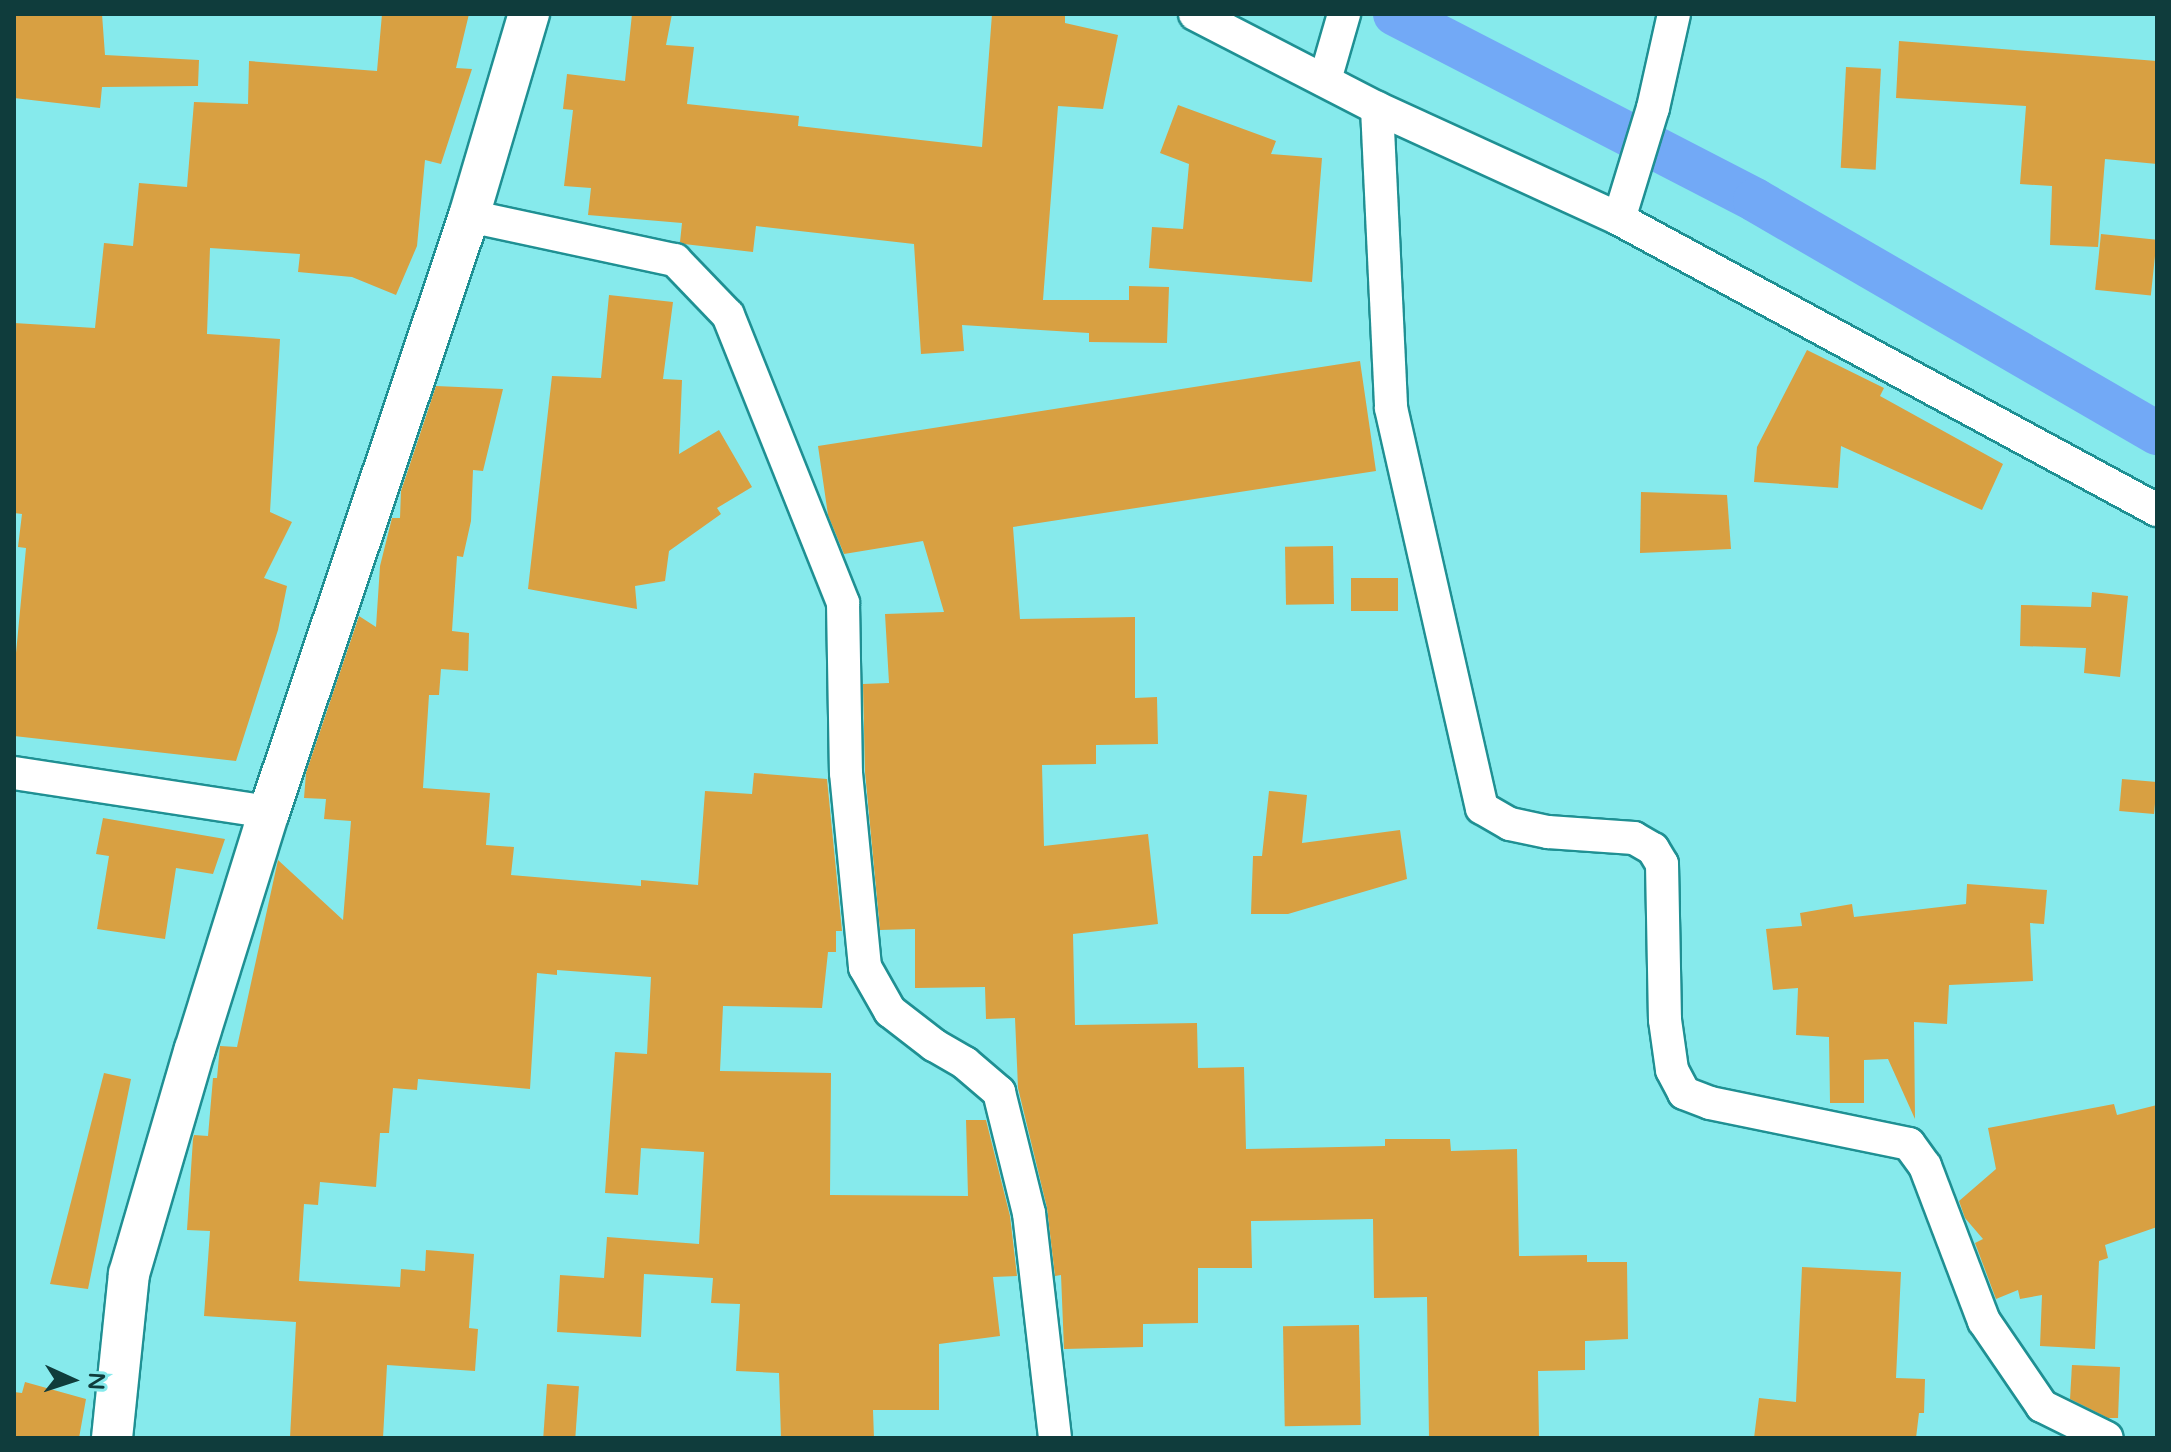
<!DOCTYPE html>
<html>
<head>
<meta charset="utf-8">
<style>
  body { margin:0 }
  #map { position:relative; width:2171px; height:1452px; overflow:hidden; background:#86eaec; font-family:"Varela Round",sans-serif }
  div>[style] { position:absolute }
  .canal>* { height:44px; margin:-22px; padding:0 22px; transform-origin:22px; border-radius:22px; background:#72a9f6 }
  .building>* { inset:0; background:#d8a042; transform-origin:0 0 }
  .roads { filter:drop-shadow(2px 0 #1f9093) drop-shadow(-2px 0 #1f9093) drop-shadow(0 2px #1f9093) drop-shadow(0 -2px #1f9093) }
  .minor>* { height:32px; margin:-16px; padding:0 16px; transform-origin:16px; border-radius:16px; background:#fff }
  .tertiary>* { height:40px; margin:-20px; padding:0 20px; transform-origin:20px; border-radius:20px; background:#fff }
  span { translate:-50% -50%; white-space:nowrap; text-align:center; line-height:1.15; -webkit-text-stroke:8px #86eaec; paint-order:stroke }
  .frame { position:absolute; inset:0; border:16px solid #0f3c3c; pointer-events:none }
  .north { position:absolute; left:32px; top:1340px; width:80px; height:80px; -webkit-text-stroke:6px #86eaec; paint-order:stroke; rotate:93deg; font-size:22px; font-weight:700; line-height:32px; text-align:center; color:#0f3c3c }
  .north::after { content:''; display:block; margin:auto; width:28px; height:36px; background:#0f3c3c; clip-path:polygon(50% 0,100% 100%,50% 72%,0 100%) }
</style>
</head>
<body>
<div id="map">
  <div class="canal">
    <div style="left:1395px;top:14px;width:405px;rotate:27.3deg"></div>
    <div style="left:1755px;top:200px;width:465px;rotate:30.1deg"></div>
  </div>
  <div class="building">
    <div style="clip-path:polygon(14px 14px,102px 14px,105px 55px,199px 60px,198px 86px,102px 87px,100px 108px,14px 98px)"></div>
    <div style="clip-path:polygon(382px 14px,469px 14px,456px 68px,472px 69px,441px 164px,425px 160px,417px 246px,396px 295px,352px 277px,298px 272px,300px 254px,210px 248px,207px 334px,280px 339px,270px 512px,292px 522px,264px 578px,287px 586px,278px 630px,236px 761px,14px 736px,14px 674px,26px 548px,18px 547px,22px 514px,14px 513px,14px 323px,95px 328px,104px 243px,133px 246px,139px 183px,187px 187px,194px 102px,248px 104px,249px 61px,377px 71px)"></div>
    <div style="clip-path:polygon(632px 14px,672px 14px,666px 45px,694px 47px,687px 104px,799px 116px,798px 126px,982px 147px,992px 14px,1065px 14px,1065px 23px,1118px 35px,1103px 109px,1058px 106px,1043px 300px,1129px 300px,1129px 286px,1169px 287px,1167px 343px,1089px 342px,1089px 333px,962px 325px,964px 351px,921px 354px,914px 244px,756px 226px,753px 252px,684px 244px,680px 242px,682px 223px,588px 215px,591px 188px,564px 186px,573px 110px,563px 109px,567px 74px,625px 81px)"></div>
    <div style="clip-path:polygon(1899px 41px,2157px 61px,2157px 164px,2105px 159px,2098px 247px,2050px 245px,2052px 186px,2020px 184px,2026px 106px,1896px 98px)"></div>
    <div style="left:1846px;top:67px;width:35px;height:101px;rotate:3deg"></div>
    <div style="clip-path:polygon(1178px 105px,1276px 141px,1271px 154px,1322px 158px,1312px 282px,1149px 268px,1152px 227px,1183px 229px,1189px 164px,1160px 153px)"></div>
    <div style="left:2101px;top:234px;width:56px;height:56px;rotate:6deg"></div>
    <div style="clip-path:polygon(609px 295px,673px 302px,663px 379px,682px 380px,679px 454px,719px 430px,752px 487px,717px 508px,721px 514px,669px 551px,665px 581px,635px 586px,637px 609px,528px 589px,552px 376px,601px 378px)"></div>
    <div style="clip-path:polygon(1807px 350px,1884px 388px,1880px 396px,2003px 464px,1982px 510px,1841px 446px,1838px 488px,1754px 482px,1757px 447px)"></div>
    <div style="clip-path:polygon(1360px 361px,1376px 471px,1013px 527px,1020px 619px,1135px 617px,1135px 698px,1157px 697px,1158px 744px,1096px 745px,1096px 764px,1042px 765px,1044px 846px,1148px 834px,1158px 924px,1073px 934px,1075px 1025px,1197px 1023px,1198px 1068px,1244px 1067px,1246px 1149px,1385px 1146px,1385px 1139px,1450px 1139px,1451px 1151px,1517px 1149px,1519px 1256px,1587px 1255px,1587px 1262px,1627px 1262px,1628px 1339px,1585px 1341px,1585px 1370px,1538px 1371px,1539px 1438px,1429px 1438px,1427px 1297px,1374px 1298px,1373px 1219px,1251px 1221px,1252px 1268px,1198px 1268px,1198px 1323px,1143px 1324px,1143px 1347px,1064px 1349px,1061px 1275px,1055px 1276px,1047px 1208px,1018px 1088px,1015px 1018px,986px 1019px,985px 987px,915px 988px,915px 929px,880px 930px,865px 772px,863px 684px,889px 683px,885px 614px,944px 612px,923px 541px,844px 554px,828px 515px,818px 446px)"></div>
    <div style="clip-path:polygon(436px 386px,503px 389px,483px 471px,473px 470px,471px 521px,463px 557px,457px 556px,452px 631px,469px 633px,468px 671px,441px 669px,439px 695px,429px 695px,423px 788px,490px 793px,486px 845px,514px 847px,511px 875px,641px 886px,641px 880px,698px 885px,705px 791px,752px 794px,754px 773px,827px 779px,842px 931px,836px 931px,836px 952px,828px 952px,822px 1008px,723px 1006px,720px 1071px,831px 1073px,830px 1195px,968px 1196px,966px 1120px,986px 1120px,1010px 1216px,1017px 1276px,993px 1277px,1000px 1336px,939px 1344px,939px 1410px,873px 1410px,874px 1438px,781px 1438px,779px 1373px,736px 1371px,740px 1304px,711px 1303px,713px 1278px,644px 1274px,641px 1337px,557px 1332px,560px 1275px,604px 1278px,607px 1237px,699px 1244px,704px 1152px,641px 1148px,638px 1195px,605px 1193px,615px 1052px,647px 1054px,651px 977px,557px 970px,557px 975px,537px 973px,530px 1089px,418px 1079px,417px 1090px,393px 1088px,389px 1133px,380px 1133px,376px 1187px,320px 1182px,318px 1205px,304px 1204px,299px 1281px,400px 1287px,401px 1269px,425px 1271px,426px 1250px,474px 1254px,469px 1328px,478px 1329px,475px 1371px,387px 1365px,383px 1438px,290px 1438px,296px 1322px,204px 1316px,210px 1231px,187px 1230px,193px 1139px,194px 1135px,208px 1136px,213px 1078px,217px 1078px,220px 1046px,237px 1047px,278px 860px,343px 920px,351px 821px,324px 819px,326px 799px,304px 798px,306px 773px,359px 616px,376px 627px,380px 566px,392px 518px,400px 518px,401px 491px)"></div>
    <div style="clip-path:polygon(1641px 492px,1727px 495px,1731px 549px,1640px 553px)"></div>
    <div style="left:1333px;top:546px;width:58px;height:48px;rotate:89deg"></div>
    <div style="left:1398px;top:578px;width:33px;height:47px;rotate:90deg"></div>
    <div style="clip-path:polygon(2092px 592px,2128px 596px,2120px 677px,2084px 673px,2086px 648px,2020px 646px,2021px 605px,2091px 607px)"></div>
    <div style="left:2122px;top:779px;width:35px;height:32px;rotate:5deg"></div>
    <div style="clip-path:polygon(1269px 791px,1307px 795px,1302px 843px,1400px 830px,1407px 879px,1288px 914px,1251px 914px,1253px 856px,1262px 856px)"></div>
    <div style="clip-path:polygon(103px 818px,225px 839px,213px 874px,176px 868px,165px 939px,97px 929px,109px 856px,96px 854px)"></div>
    <div style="clip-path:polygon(1967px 884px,2047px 890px,2044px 924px,2030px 923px,2033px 981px,1949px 985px,1947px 1024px,1914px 1022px,1915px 1119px,1888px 1059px,1864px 1060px,1864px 1103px,1830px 1103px,1829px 1037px,1796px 1035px,1798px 988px,1773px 990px,1766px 929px,1802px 926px,1800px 913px,1852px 904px,1854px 917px,1966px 904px)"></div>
    <div style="clip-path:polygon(104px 1073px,131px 1079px,88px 1289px,50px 1284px)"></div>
    <div style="clip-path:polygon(2114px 1104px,2117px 1115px,2157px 1105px,2157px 1227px,2105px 1245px,2108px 1258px,2099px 1261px,2095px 1349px,2040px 1346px,2042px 1295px,2020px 1299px,2018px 1290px,1996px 1299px,1975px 1243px,1983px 1239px,1965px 1218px,1959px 1201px,1996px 1169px,1988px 1128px)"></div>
    <div style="clip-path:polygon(1802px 1267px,1901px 1272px,1896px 1378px,1925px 1379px,1924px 1413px,1919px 1413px,1916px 1438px,1754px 1438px,1759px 1398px,1796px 1402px)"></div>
    <div style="left:1359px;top:1325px;width:100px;height:76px;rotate:89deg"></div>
    <div style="clip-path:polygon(2072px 1365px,2120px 1367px,2118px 1418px,2108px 1418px,2070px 1399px)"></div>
    <div style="clip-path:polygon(25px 1382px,86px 1399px,79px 1438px,14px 1438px,14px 1392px,22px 1393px)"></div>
    <div style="left:547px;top:1384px;width:32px;height:54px;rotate:4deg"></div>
  </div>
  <div class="roads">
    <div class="minor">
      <div style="left:1195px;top:14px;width:205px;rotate:27.3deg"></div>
      <div style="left:1377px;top:108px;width:266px;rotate:24.6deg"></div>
      <div style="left:1619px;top:219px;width:612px;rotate:28.41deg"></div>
      <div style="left:1325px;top:80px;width:69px;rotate:-73.9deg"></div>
      <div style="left:1377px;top:108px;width:300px;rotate:87.3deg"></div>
      <div style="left:1391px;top:408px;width:410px;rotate:77.2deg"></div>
      <div style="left:1482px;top:808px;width:32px;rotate:30deg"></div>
      <div style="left:1510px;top:824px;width:39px;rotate:12deg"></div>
      <div style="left:1548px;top:832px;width:86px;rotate:4deg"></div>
      <div style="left:1634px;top:838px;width:22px;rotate:30deg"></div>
      <div style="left:1653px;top:849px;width:17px;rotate:59deg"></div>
      <div style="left:1662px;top:864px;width:156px;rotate:88.9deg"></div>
      <div style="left:1665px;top:1020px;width:50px;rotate:82deg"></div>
      <div style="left:1672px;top:1070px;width:26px;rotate:62deg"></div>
      <div style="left:1684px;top:1093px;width:28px;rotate:21deg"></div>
      <div style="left:1710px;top:1103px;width:203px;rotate:11.6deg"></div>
      <div style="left:1909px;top:1144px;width:27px;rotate:54deg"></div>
      <div style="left:1925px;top:1166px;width:166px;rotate:69.2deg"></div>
      <div style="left:1984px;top:1321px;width:103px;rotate:55.7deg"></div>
      <div style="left:2042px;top:1406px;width:72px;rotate:26.2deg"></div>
      <div style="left:469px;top:216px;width:211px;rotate:12.1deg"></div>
      <div style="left:675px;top:260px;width:76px;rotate:46.1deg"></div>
      <div style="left:728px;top:315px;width:310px;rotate:68.2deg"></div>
      <div style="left:843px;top:603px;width:170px;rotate:89deg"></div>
      <div style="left:846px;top:773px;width:195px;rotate:84.4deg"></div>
      <div style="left:865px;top:967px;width:51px;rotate:60.4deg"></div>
      <div style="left:890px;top:1011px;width:56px;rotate:37.7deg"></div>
      <div style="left:934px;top:1045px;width:36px;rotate:30deg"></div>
      <div style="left:965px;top:1063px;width:45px;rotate:40.5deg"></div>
      <div style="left:999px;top:1092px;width:125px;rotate:76.1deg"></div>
      <div style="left:1029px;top:1213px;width:226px;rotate:83.4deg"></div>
      <div style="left:1619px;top:219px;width:116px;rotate:-73deg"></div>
      <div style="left:1653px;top:108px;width:96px;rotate:-77.4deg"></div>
      <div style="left:14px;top:773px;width:258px;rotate:8.7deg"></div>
    </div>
    <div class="tertiary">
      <div style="left:112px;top:1438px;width:165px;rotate:-84.1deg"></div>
      <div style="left:129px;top:1274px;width:234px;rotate:-73.7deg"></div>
      <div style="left:195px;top:1049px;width:248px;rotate:-72.7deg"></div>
      <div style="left:269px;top:812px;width:629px;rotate:-71.45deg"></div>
      <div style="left:469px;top:216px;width:211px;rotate:-73.5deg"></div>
    </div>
  </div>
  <div class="frame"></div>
  <div class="north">N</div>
</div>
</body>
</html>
